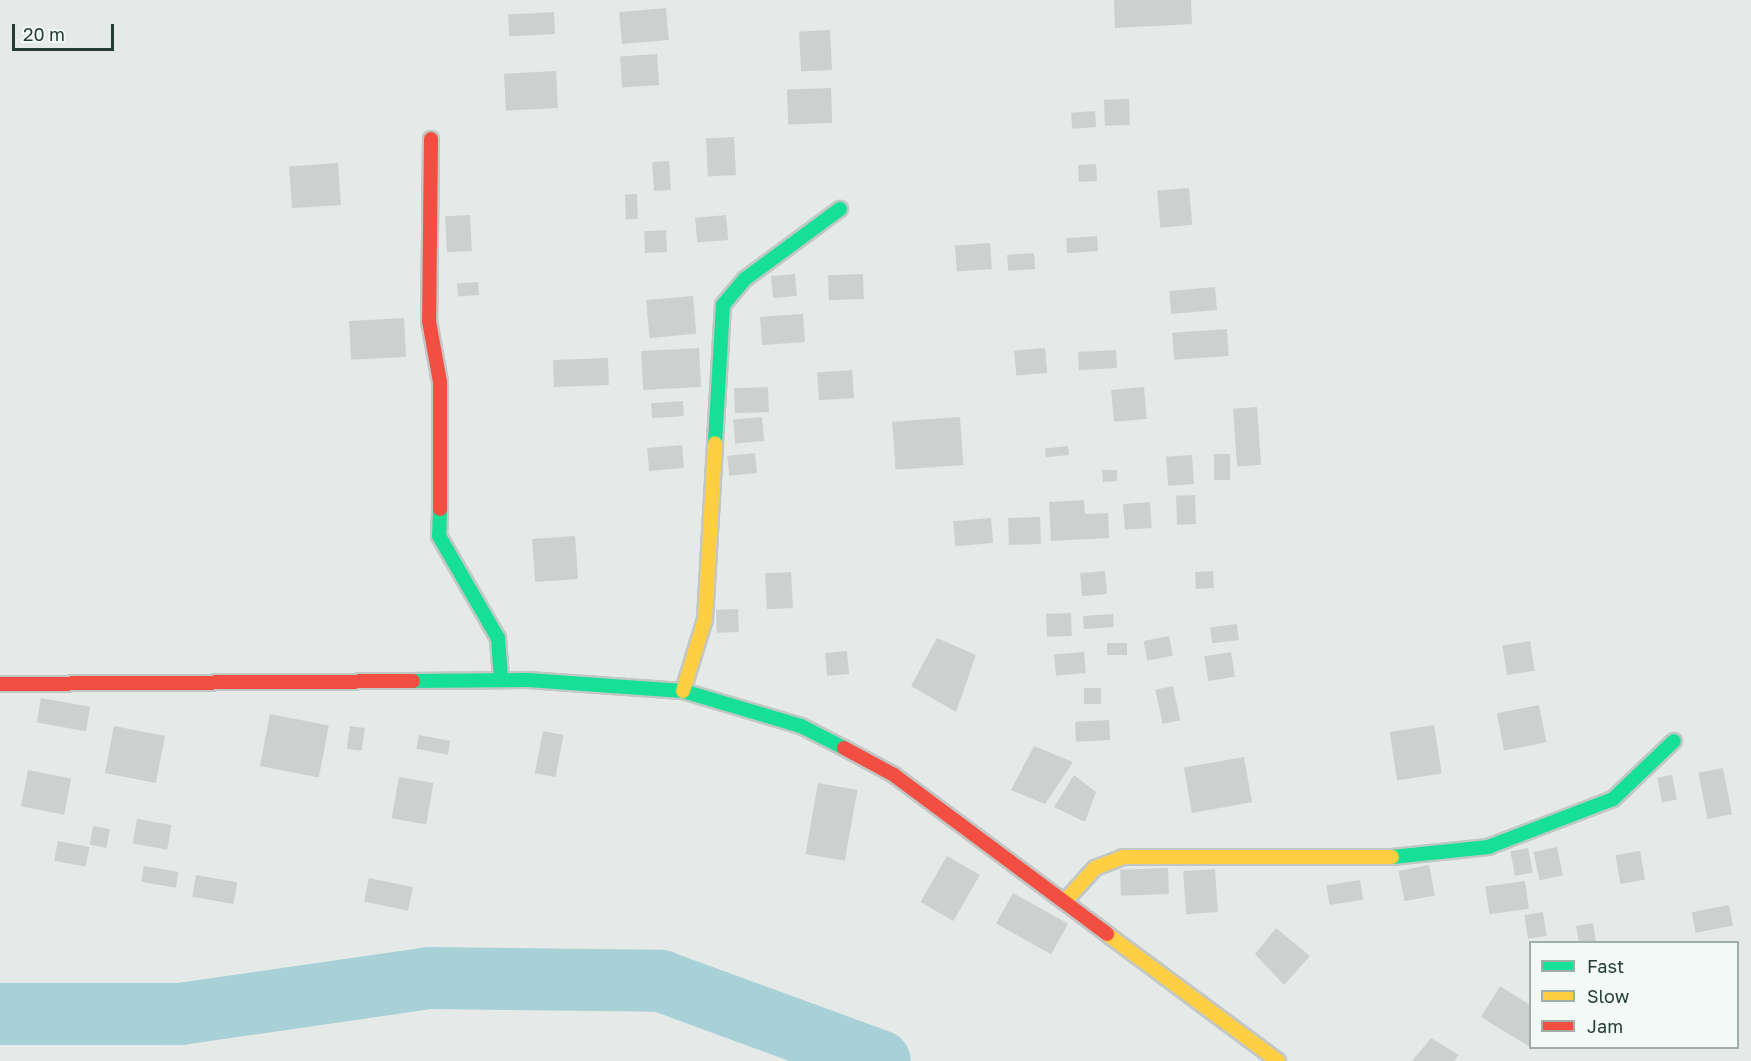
<!DOCTYPE html>
<html>
<head>
<meta charset="utf-8">
<style>
  body { margin:0 }
  #map { position:relative; width:1751px; height:1061px; overflow:hidden; background:#e5eae8; font-family:"Golos Text",sans-serif }
  div>[style] { position:absolute }
  .river>* { height:62px; margin:-31px; padding:0 31px; transform-origin:31px; border-radius:31px; background:#a7d1d6 }
  .building>* { inset:0; background:#ccd1cf; transform-origin:0 0 }
  .roads { filter:drop-shadow(2px 0 #c1c7c5) drop-shadow(-2px 0 #c1c7c5) drop-shadow(0 2px #c1c7c5) drop-shadow(0 -2px #c1c7c5) }
  .fast>* { height:14px; margin:-7px; padding:0 7px; transform-origin:7px; border-radius:7px; background:#16e098 }
  .slow>* { height:14px; margin:-7px; padding:0 7px; transform-origin:7px; border-radius:7px; background:#ffcf43 }
  .jam>* { height:14px; margin:-7px; padding:0 7px; transform-origin:7px; border-radius:7px; background:#f24e42 }
  span { translate:-50% -50%; white-space:nowrap; text-align:center; line-height:1.15; -webkit-text-stroke:4.5px #f3f9f6; paint-order:stroke }
  .legend { position:absolute; left:1529px; top:941px; width:210px; height:108px; box-sizing:border-box; background:#f3f9f6; border:2px solid #a0aea9; margin:0; padding:8px 10px; list-style:none; font-size:18px; color:#233d35 }
  .legend li { display:flex; align-items:center; gap:12px; height:30px }
  .legend b { width:30px; border:2px solid #a0aea9 }
  .scale { position:absolute; left:12px; top:24px; width:102px; height:27px; box-sizing:border-box; border:3px solid #233d35; border-top:0; padding-left:8px; font-size:18px; line-height:21px; white-space:nowrap; color:#233d35; -webkit-text-stroke:4px #f3f9f6; paint-order:stroke }
</style>
</head>
<body>
<div id="map">
  <div class="river">
    <div style="left:0;top:1014px;width:180px"></div>
    <div style="left:180px;top:1014px;width:253px;rotate:-8.2deg"></div>
    <div style="left:430px;top:978px;width:231px;rotate:0.7deg"></div>
    <div style="left:661px;top:981px;width:233px;rotate:20.1deg"></div>
  </div>
  <div class="building">
    <div style="clip-path:polygon(1114px 0,1191px 0,1192px 24px,1115px 28px)"></div>
    <div style="left:666px;top:8px;width:32px;height:47px;rotate:85deg"></div>
    <div style="left:554px;top:12px;width:22px;height:46px;rotate:87deg"></div>
    <div style="left:830px;top:30px;width:40px;height:31px;rotate:87deg"></div>
    <div style="left:657px;top:54px;width:31px;height:37px;rotate:86deg"></div>
    <div style="left:556px;top:71px;width:37px;height:52px;rotate:87deg"></div>
    <div style="left:831px;top:88px;width:35px;height:44px;rotate:88deg"></div>
    <div style="left:1129px;top:99px;width:26px;height:25px;rotate:88deg"></div>
    <div style="left:1095px;top:111px;width:16px;height:24px;rotate:86deg"></div>
    <div style="left:734px;top:137px;width:38px;height:28px;rotate:87deg"></div>
    <div style="left:669px;top:161px;width:29px;height:17px;rotate:86deg"></div>
    <div style="left:338px;top:163px;width:42px;height:49px;rotate:86deg"></div>
    <div style="left:1096px;top:164px;width:17px;height:18px;rotate:87deg"></div>
    <div style="left:1189px;top:188px;width:37px;height:32px;rotate:85deg"></div>
    <div style="left:637px;top:194px;width:25px;height:12px;rotate:88deg"></div>
    <div style="left:470px;top:215px;width:36px;height:25px;rotate:87deg"></div>
    <div style="left:726px;top:215px;width:25px;height:31px;rotate:85deg"></div>
    <div style="left:666px;top:230px;width:22px;height:22px;rotate:87deg"></div>
    <div style="left:1097px;top:236px;width:15px;height:31px;rotate:86deg"></div>
    <div style="left:990px;top:243px;width:26px;height:35px;rotate:86deg"></div>
    <div style="left:1034px;top:253px;width:16px;height:27px;rotate:86deg"></div>
    <div style="left:795px;top:274px;width:22px;height:24px;rotate:85deg"></div>
    <div style="left:863px;top:274px;width:25px;height:35px;rotate:88deg"></div>
    <div style="left:478px;top:282px;width:13px;height:21px;rotate:86deg"></div>
    <div style="left:1215px;top:287px;width:23px;height:46px;rotate:85deg"></div>
    <div style="left:693px;top:296px;width:38px;height:47px;rotate:85deg"></div>
    <div style="left:803px;top:314px;width:28px;height:43px;rotate:86deg"></div>
    <div style="left:404px;top:318px;width:39px;height:55px;rotate:87deg"></div>
    <div style="left:1227px;top:329px;width:27px;height:55px;rotate:86deg"></div>
    <div style="left:699px;top:348px;width:39px;height:58px;rotate:87deg"></div>
    <div style="left:1045px;top:348px;width:25px;height:31px;rotate:85deg"></div>
    <div style="left:1116px;top:350px;width:18px;height:38px;rotate:87deg"></div>
    <div style="left:608px;top:358px;width:27px;height:55px;rotate:88deg"></div>
    <div style="left:852px;top:370px;width:28px;height:35px;rotate:86deg"></div>
    <div style="left:768px;top:387px;width:25px;height:34px;rotate:88deg"></div>
    <div style="left:1144px;top:387px;width:32px;height:33px;rotate:85deg"></div>
    <div style="left:683px;top:401px;width:15px;height:32px;rotate:86deg"></div>
    <div style="left:1257px;top:407px;width:58px;height:24px;rotate:86deg"></div>
    <div style="left:762px;top:417px;width:24px;height:29px;rotate:85deg"></div>
    <div style="left:960px;top:417px;width:48px;height:68px;rotate:86deg"></div>
    <div style="left:682px;top:445px;width:23px;height:35px;rotate:85deg"></div>
    <div style="left:1068px;top:446px;width:9px;height:23px;rotate:84deg"></div>
    <div style="left:755px;top:453px;width:20px;height:28px;rotate:84deg"></div>
    <div style="left:1214px;top:454px;width:16px;height:26px"></div>
    <div style="left:1192px;top:455px;width:29px;height:26px;rotate:86deg"></div>
    <div style="clip-path:polygon(1102px 470px,1117px 470px,1117px 481px,1103px 482px)"></div>
    <div style="left:1195px;top:495px;width:29px;height:19px;rotate:88deg"></div>
    <div style="clip-path:polygon(1084px 500px,1085px 514px,1108px 513px,1109px 538px,1051px 541px,1049px 502px)"></div>
    <div style="left:1150px;top:502px;width:26px;height:27px;rotate:86deg"></div>
    <div style="left:1040px;top:517px;width:27px;height:32px;rotate:88deg"></div>
    <div style="left:991px;top:518px;width:25px;height:38px;rotate:85deg"></div>
    <div style="left:575px;top:536px;width:43px;height:43px;rotate:86deg"></div>
    <div style="left:1105px;top:571px;width:23px;height:25px;rotate:85deg"></div>
    <div style="left:1213px;top:571px;width:17px;height:18px;rotate:87deg"></div>
    <div style="left:791px;top:572px;width:36px;height:26px;rotate:87deg"></div>
    <div style="left:738px;top:609px;width:23px;height:22px;rotate:88deg"></div>
    <div style="left:1071px;top:613px;width:23px;height:25px;rotate:88deg"></div>
    <div style="left:1113px;top:614px;width:13px;height:30px;rotate:86deg"></div>
    <div style="left:1237px;top:624px;width:16px;height:27px;rotate:83deg"></div>
    <div style="left:1169px;top:636px;width:20px;height:26px;rotate:79deg"></div>
    <div style="clip-path:polygon(937px 638px,976px 655px,956px 712px,911px 686px)"></div>
    <div style="left:1530px;top:641px;width:30px;height:28px;rotate:81deg"></div>
    <div style="left:1127px;top:643px;width:12px;height:20px;rotate:90deg"></div>
    <div style="left:847px;top:651px;width:23px;height:22px;rotate:85deg"></div>
    <div style="left:1084px;top:652px;width:21px;height:30px;rotate:85deg"></div>
    <div style="left:1231px;top:652px;width:25px;height:27px;rotate:81deg"></div>
    <div style="left:1173px;top:686px;width:35px;height:18px;rotate:78deg"></div>
    <div style="left:1084px;top:688px;width:17px;height:16px"></div>
    <div style="left:41px;top:698px;width:50px;height:25px;rotate:10deg"></div>
    <div style="left:1539px;top:705px;width:38px;height:43px;rotate:79deg"></div>
    <div style="left:270px;top:714px;width:60px;height:53px;rotate:11deg"></div>
    <div style="left:1109px;top:720px;width:20px;height:34px;rotate:87deg"></div>
    <div style="left:1434px;top:725px;width:49px;height:45px;rotate:81deg"></div>
    <div style="left:114px;top:726px;width:52px;height:48px;rotate:11deg"></div>
    <div style="left:350px;top:726px;width:15px;height:23px;rotate:8deg"></div>
    <div style="left:543px;top:731px;width:21px;height:43px;rotate:11deg"></div>
    <div style="left:419px;top:735px;width:32px;height:14px;rotate:11deg"></div>
    <div style="clip-path:polygon(1034px 746px,1073px 762px,1045px 804px,1011px 790px)"></div>
    <div style="left:1244px;top:757px;width:46px;height:61px;rotate:80deg"></div>
    <div style="left:1723px;top:768px;width:47px;height:25px;rotate:79deg"></div>
    <div style="left:28px;top:770px;width:44px;height:37px;rotate:11deg"></div>
    <div style="clip-path:polygon(1074px 775px,1096px 792px,1085px 822px,1054px 807px)"></div>
    <div style="left:1672px;top:775px;width:25px;height:15px;rotate:79deg"></div>
    <div style="left:399px;top:777px;width:35px;height:42px;rotate:10deg"></div>
    <div style="left:818px;top:783px;width:40px;height:72px;rotate:10deg"></div>
    <div style="left:137px;top:819px;width:35px;height:25px;rotate:10deg"></div>
    <div style="left:93px;top:826px;width:17px;height:19px;rotate:10deg"></div>
    <div style="left:58px;top:841px;width:32px;height:20px;rotate:11deg"></div>
    <div style="left:1557px;top:847px;width:29px;height:24px;rotate:78deg"></div>
    <div style="left:1528px;top:848px;width:25px;height:18px;rotate:79deg"></div>
    <div style="left:1640px;top:851px;width:29px;height:25px;rotate:80deg"></div>
    <div style="left:947px;top:856px;width:38px;height:53px;rotate:30deg"></div>
    <div style="left:1429px;top:865px;width:31px;height:31px;rotate:79deg"></div>
    <div style="left:144px;top:866px;width:35px;height:16px;rotate:10deg"></div>
    <div style="left:1168px;top:868px;width:26px;height:48px;rotate:88deg"></div>
    <div style="left:1215px;top:869px;width:43px;height:32px;rotate:86deg"></div>
    <div style="left:196px;top:875px;width:42px;height:22px;rotate:10deg"></div>
    <div style="left:369px;top:878px;width:45px;height:24px;rotate:12deg"></div>
    <div style="left:1360px;top:880px;width:20px;height:34px;rotate:81deg"></div>
    <div style="left:1525px;top:881px;width:28px;height:40px;rotate:82deg"></div>
    <div style="left:1013px;top:893px;width:63px;height:35px;rotate:29deg"></div>
    <div style="left:1729px;top:905px;width:21px;height:38px;rotate:79deg"></div>
    <div style="left:1543px;top:912px;width:24px;height:19px;rotate:81deg"></div>
    <div style="clip-path:polygon(1593px 923px,1596px 942px,1579px 942px,1576px 926px)"></div>
    <div style="clip-path:polygon(1276px 928px,1310px 956px,1284px 985px,1255px 954px)"></div>
    <div style="clip-path:polygon(1500px 986px,1530px 1005px,1530px 1047px,1481px 1017px)"></div>
    <div style="clip-path:polygon(1431px 1038px,1459px 1055px,1454px 1061px,1412px 1061px)"></div>
  </div>
  <div class="roads">
    <div class="fast">
      <div style="left:715px;top:443px;width:138px;rotate:-86.7deg"></div>
      <div style="left:723px;top:305px;width:34px;rotate:-50deg"></div>
      <div style="left:745px;top:279px;width:118px;rotate:-36.4deg"></div>
      <div style="left:440px;top:509px;width:27px;rotate:92deg"></div>
      <div style="left:439px;top:536px;width:118px;rotate:60deg"></div>
      <div style="left:498px;top:638px;width:41px;rotate:85.8deg"></div>
      <div style="left:413px;top:681px;width:115px;rotate:-0.5deg"></div>
      <div style="left:528px;top:680px;width:155px;rotate:4.1deg"></div>
      <div style="left:683px;top:691px;width:123px;rotate:16.5deg"></div>
      <div style="left:801px;top:726px;width:48px;rotate:27.1deg"></div>
      <div style="left:1392px;top:857px;width:97px;rotate:-5.9deg"></div>
      <div style="left:1488px;top:847px;width:134px;rotate:-21deg"></div>
      <div style="left:1613px;top:799px;width:84px;rotate:-43.6deg"></div>
    </div>
    <div class="slow">
      <div style="left:683px;top:691px;width:75px;rotate:-73deg"></div>
      <div style="left:705px;top:619px;width:176px;rotate:-86.7deg"></div>
      <div style="left:1065px;top:901px;width:45px;rotate:-47.7deg"></div>
      <div style="left:1095px;top:868px;width:30px;rotate:-21deg"></div>
      <div style="left:1123px;top:857px;width:269px"></div>
      <div style="left:1107px;top:934px;width:213px;rotate:36.6deg"></div>
    </div>
    <div class="jam">
      <div style="left:431px;top:139px;width:182px;rotate:90.6deg"></div>
      <div style="left:429px;top:321px;width:62px;rotate:79.8deg"></div>
      <div style="left:440px;top:382px;width:127px;rotate:90deg"></div>
      <div style="left:0;top:684px;width:413px;rotate:-0.4deg"></div>
      <div style="left:844px;top:748px;width:57px;rotate:28.4deg"></div>
      <div style="left:894px;top:775px;width:266px;rotate:36.7deg"></div>
    </div>
  </div>
  <ul class="legend">
  <li><b style="height:8px;background:#16e098"></b>Fast</li>
  <li><b style="height:8px;background:#ffcf43"></b>Slow</li>
  <li><b style="height:8px;background:#f24e42"></b>Jam</li>
  </ul>
  <div class="scale">20 m</div>
</div>
</body>
</html>
